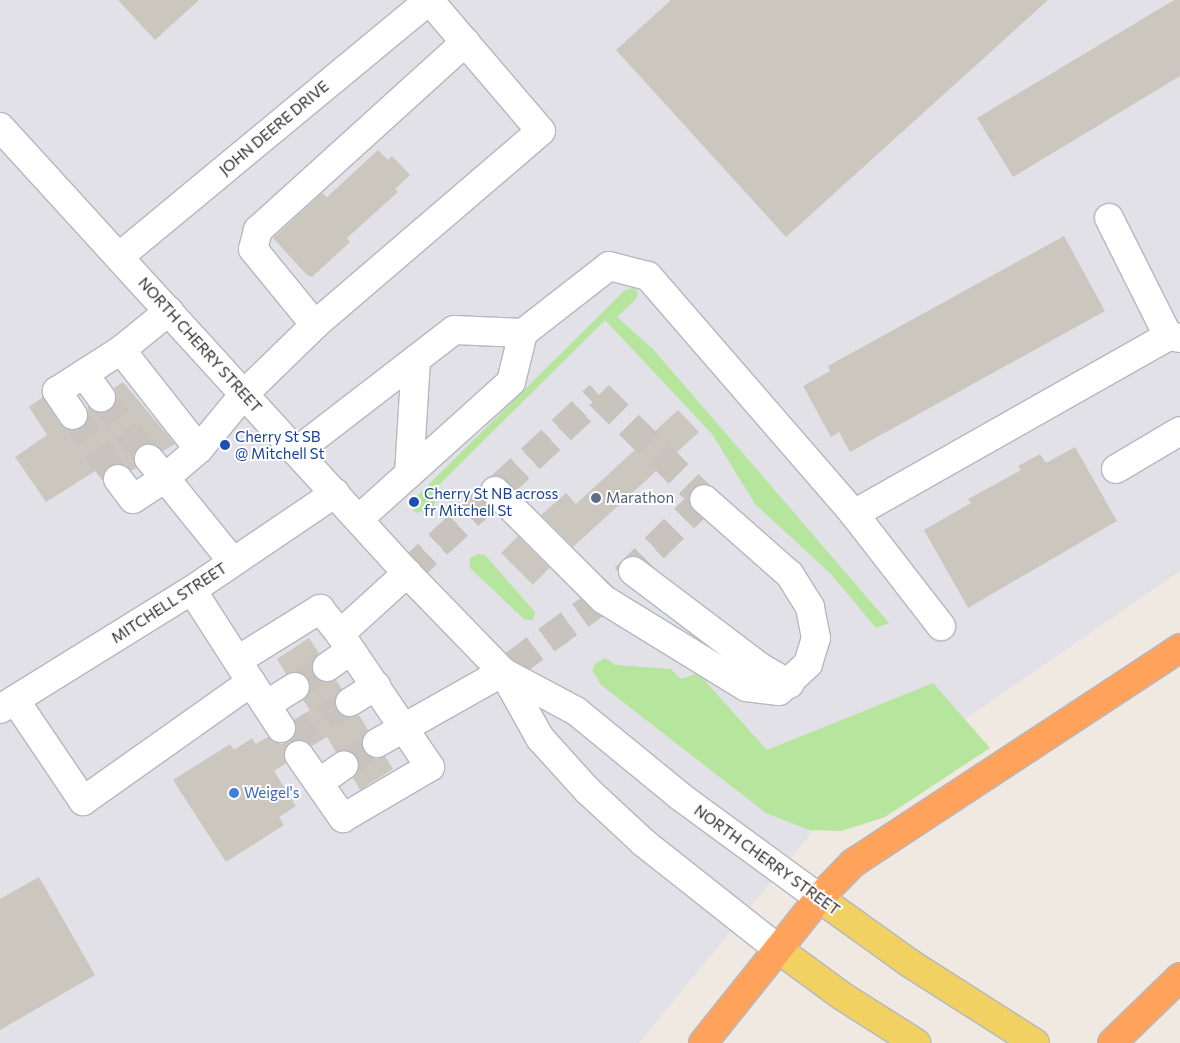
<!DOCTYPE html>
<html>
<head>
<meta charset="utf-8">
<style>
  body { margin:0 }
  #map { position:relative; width:1180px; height:1043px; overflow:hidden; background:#efe9e1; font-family:Commissioner,sans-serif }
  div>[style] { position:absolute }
  .industrial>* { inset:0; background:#e3e1e8 }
  .green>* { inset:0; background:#b6e59e }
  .building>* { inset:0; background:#cbc7bf; transform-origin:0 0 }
  .minor-tunnel>* { height:28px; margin-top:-14px; transform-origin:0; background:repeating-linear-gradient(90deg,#c8c4bd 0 28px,transparent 0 42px) }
  .roads { filter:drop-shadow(1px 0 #b4b7c1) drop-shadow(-1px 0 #b4b7c1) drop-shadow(0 1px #b4b7c1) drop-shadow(0 -1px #b4b7c1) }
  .minor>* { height:28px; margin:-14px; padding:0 14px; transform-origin:14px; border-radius:14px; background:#fff }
  .major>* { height:28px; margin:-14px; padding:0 14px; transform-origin:14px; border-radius:14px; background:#f2d163 }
  .highway>* { height:28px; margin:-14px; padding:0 14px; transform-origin:14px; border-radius:14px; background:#ffa35c }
  .dots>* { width:14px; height:14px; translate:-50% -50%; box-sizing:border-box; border:2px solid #fff; border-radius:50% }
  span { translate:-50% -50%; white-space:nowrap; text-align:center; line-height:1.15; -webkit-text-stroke:4px #fff; paint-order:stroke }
  .street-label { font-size:15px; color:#2e2e2e }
  .transit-label { font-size:15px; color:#164399 }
  .left { translate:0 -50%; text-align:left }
  .service-label { font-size:15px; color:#4e5e75 }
  .shop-label { font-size:15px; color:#366cbe }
</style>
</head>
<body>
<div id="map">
  <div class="industrial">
    <div style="clip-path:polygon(0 0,1180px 0,1180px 571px,827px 814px,639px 1043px,0 1043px)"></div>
  </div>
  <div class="green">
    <div style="clip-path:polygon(634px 288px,638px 292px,636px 299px,617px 317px,653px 349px,889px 623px,876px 628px,830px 573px,755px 504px,712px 434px,605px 320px,434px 490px,435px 503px,432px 509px,416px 513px,408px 505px,625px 290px)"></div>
    <div style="clip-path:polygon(478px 554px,485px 555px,535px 612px,533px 620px,525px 620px,470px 568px,470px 558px)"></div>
    <div style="clip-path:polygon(605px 658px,616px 665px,671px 669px,681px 679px,698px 673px,767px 750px,933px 683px,990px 748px,885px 817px,841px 831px,809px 830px,766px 813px,601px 685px,592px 670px,596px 663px)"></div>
  </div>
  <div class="building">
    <div style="clip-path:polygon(118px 0,199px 0,155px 40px)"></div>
    <div style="clip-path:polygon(671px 0,1048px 0,786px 237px,616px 50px)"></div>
    <div style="clip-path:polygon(1174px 0,1180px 0,1180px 76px,1013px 177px,977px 118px)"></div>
    <div style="clip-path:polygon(378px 150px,388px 160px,392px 156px,410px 175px,395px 189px,398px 192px,347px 238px,350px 242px,312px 277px,307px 275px,273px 238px,322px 193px,327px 197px)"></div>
    <div style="clip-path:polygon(1064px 236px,1105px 311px,850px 452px,839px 432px,831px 437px,803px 386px,830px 371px,828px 366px)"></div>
    <div style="clip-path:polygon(123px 382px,175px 444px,163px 451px,155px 445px,146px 444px,135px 453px,136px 468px,131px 471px,125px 465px,116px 464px,108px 467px,103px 477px,97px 470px,46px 502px,15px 457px,47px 435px,29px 407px,43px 397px,60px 424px,74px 430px,87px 422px,88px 405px,95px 411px,111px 409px,117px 396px,114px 388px)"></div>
    <div style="clip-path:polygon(678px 410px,699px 432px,573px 547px,541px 515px,566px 493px,576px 504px)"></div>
    <div style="clip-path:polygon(1075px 447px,1117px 521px,968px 608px,924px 530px,971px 503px,968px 499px,1021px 470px,1018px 466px,1040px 454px,1046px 463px)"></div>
    <div style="left:518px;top:536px;width:45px;height:24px;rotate:45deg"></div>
    <div style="clip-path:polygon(309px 638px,319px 653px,313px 661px,314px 676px,321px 681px,336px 680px,342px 689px,334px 702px,337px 711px,350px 718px,359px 715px,368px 730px,361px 742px,364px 751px,376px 759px,385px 756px,393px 769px,360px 790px,353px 778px,359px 763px,351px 751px,336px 752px,327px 737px,312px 746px,305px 741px,290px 742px,285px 749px,286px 763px,274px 771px,296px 806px,279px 817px,284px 825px,226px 862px,173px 780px,230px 744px,234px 750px,252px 738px,256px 744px,268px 737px,281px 744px,290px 741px,297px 728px,294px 720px,310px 710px,303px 700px,311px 686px,302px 673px,286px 674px,277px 659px)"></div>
    <div style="clip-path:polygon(39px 877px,95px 975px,0 1030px,0 899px)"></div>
  </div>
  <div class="minor-tunnel">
    <div style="left:101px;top:397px;width:78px;rotate:52.3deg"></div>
    <div style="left:73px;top:415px;width:78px;rotate:54.9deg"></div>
    <div style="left:407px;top:573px;width:262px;rotate:-42.8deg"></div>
    <div style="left:599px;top:395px;width:148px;rotate:44.7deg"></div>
    <div style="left:704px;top:499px;width:142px;rotate:135.3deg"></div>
    <div style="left:603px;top:599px;width:124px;rotate:143.9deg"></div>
    <div style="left:295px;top:687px;width:38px;rotate:-32deg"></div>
    <div style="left:289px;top:740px;width:72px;rotate:-31.9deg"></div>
    <div style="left:344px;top:765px;width:40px;rotate:-34deg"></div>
  </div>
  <div class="roads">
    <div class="minor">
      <div style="left:0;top:127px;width:604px;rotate:47.62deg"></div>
      <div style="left:407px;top:573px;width:138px;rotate:45.9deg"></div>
      <div style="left:503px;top:672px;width:76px;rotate:60.7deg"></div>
      <div style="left:540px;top:738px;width:70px;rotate:47.9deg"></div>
      <div style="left:587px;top:790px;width:78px;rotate:42.9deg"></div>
      <div style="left:644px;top:843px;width:171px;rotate:38.3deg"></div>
      <div style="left:1109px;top:218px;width:132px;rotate:63.4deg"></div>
      <div style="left:120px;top:256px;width:401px;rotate:-39.6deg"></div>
      <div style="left:429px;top:0;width:172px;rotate:49.5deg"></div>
      <div style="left:541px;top:131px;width:298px;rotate:139.4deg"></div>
      <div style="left:315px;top:325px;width:99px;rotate:135.8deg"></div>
      <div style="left:244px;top:394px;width:71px;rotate:129.3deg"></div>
      <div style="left:169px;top:311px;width:62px;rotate:140.9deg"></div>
      <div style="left:121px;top:350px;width:126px;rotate:51.8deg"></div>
      <div style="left:199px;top:449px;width:45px;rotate:139.5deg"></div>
      <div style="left:165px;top:478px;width:108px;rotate:51deg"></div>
      <div style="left:315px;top:325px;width:98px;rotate:-129.2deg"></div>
      <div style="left:253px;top:249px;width:20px;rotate:-75deg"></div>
      <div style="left:258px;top:230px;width:280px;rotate:-42.2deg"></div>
      <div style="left:523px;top:333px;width:109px;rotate:-37.9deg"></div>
      <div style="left:609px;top:266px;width:40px;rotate:14.4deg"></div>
      <div style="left:648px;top:276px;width:315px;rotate:49.1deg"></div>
      <div style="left:854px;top:514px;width:361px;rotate:-29.5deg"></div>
      <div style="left:1168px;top:336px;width:12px;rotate:9deg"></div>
      <div style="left:84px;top:374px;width:29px;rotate:54deg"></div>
      <div style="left:73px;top:415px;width:29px;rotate:-124deg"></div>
      <div style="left:57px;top:391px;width:76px;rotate:-32.6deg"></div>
      <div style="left:297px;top:451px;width:198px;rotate:-37.6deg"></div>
      <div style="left:454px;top:330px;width:69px;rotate:2.5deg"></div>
      <div style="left:523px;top:333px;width:50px;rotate:103.8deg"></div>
      <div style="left:511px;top:382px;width:205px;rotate:138deg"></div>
      <div style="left:1116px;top:469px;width:74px;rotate:-30.7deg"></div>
      <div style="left:409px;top:474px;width:115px;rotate:-86.5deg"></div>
      <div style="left:118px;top:479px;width:25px;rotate:53deg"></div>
      <div style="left:133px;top:499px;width:38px;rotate:-33deg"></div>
      <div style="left:165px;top:478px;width:25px;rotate:-130deg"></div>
      <div style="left:495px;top:491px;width:153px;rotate:45deg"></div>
      <div style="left:603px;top:599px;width:168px;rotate:31.6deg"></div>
      <div style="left:746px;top:687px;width:33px;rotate:7deg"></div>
      <div style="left:779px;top:691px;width:40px;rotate:-43deg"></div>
      <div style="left:808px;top:664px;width:27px;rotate:-73deg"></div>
      <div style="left:816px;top:638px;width:32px;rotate:-101deg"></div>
      <div style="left:810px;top:607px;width:39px;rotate:-122deg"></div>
      <div style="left:789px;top:574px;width:113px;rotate:-138.6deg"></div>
      <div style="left:854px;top:514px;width:142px;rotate:52.2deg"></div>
      <div style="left:633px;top:571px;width:159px;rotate:37.1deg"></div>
      <div style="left:760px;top:667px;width:34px;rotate:30deg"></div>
      <div style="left:238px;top:660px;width:97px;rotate:-31.9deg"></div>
      <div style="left:320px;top:609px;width:32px;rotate:51deg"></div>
      <div style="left:327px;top:667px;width:29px;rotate:-35deg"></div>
      <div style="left:503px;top:672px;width:83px;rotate:28.1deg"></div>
      <div style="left:576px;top:711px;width:136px;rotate:39.3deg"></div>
      <div style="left:681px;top:797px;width:171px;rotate:36.2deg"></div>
      <div style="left:251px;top:682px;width:55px;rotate:56.9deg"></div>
      <div style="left:15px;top:700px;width:122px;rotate:56deg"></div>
      <div style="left:83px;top:801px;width:206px;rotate:-35.3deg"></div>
      <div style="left:251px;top:682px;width:109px;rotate:-122.7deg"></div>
      <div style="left:350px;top:702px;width:31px;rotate:-32deg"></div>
      <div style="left:266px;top:705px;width:34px;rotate:-32deg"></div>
      <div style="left:0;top:709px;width:226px;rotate:-31.8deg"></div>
      <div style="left:192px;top:590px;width:173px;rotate:-34.1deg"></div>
      <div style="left:377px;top:743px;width:145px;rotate:-29.4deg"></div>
      <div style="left:299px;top:755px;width:77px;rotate:55.1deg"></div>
      <div style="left:343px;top:818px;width:101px;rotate:-30.4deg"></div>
      <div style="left:430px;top:767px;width:161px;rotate:-124.1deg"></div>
      <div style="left:340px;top:634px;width:91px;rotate:-42.3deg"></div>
      <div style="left:320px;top:782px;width:29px;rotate:-35deg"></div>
    </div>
    <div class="major">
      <div style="left:819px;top:898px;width:113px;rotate:35.7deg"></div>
      <div style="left:911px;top:964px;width:147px;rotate:32.5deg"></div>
      <div style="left:778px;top:949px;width:79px;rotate:36.3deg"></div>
      <div style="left:842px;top:996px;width:88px;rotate:32.4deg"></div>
    </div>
    <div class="highway">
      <div style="left:703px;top:1043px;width:186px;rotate:-51.3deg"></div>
      <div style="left:819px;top:898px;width:49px;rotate:-45.8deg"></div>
      <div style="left:853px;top:863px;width:391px;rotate:-33.3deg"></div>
      <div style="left:1112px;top:1043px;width:95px;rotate:-44.1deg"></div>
    </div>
  </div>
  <div class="dots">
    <div style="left:225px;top:445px;background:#1a4fb4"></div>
    <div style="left:596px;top:498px;background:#5c6f8a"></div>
    <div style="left:414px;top:502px;background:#1a4fb4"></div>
    <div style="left:234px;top:793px;background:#3f7fe0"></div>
  </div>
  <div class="street-label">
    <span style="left:274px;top:128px;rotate:-40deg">JOHN DEERE DRIVE</span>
    <span style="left:200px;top:345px;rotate:48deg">NORTH CHERRY STREET</span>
    <span style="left:169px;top:603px;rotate:-33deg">MITCHELL STREET</span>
    <span style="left:767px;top:860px;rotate:36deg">NORTH CHERRY STREET</span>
  </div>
  <div class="transit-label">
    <span class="left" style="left:235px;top:445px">Cherry St SB<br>@ Mitchell St</span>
    <span class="left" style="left:424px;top:502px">Cherry St NB across<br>fr Mitchell St</span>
  </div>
  <div class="service-label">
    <span class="left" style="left:606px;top:498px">Marathon</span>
  </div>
  <div class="shop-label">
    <span class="left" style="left:244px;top:793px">Weigel's</span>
  </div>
</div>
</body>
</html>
